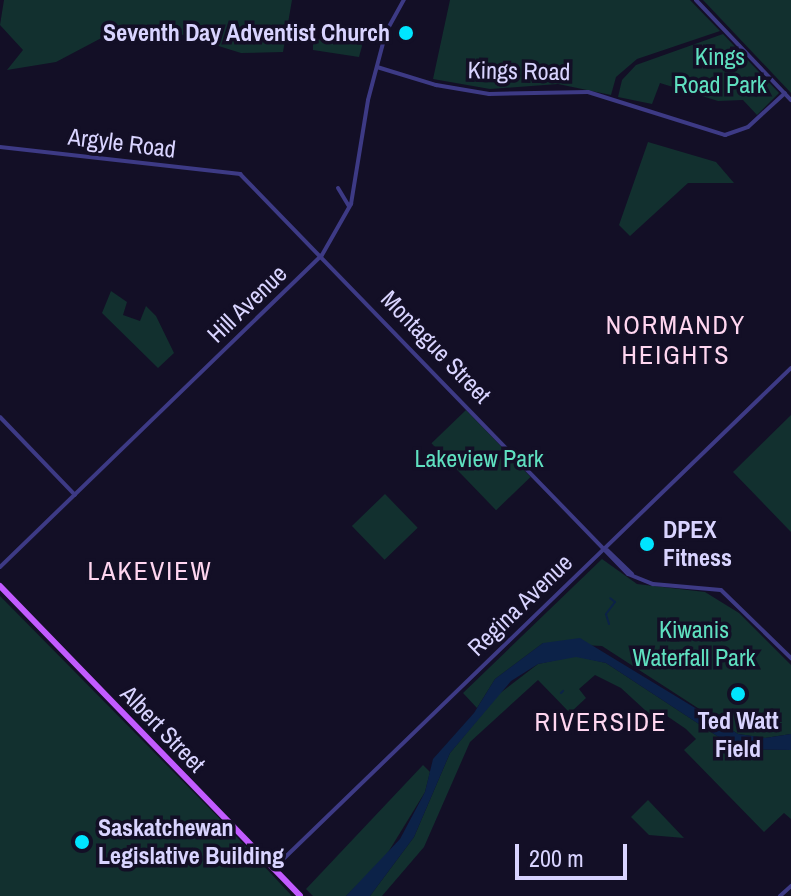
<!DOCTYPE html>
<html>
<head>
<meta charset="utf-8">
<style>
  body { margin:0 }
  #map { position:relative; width:791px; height:896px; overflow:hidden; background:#130f26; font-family:"Archivo Narrow",sans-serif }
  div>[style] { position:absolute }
  .green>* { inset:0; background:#12302f; transform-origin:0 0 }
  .water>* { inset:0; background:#0c2248 }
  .stream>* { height:2px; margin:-1px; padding:0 1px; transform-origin:1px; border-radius:1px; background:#0c2248 }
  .minor>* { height:4px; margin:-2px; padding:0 2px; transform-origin:2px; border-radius:2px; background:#3d3a85 }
  .major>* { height:6px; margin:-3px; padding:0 3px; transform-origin:3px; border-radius:3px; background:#c25bff }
  .dots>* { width:22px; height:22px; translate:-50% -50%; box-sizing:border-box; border:4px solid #130f26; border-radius:50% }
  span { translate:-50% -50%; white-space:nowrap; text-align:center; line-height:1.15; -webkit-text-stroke:7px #130f26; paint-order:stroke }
  .poi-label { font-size:24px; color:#d9d4ff; font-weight:700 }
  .right { translate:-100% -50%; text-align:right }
  .left { translate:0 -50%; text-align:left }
  .park-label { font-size:24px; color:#5fe0c0 }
  .street-label { font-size:24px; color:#d9d4ff }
  .neighbourhood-label { font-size:26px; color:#ffd6f0; letter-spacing:2px }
  .scale { position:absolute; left:515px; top:844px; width:112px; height:36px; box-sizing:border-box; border:4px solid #d9d4ff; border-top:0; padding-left:10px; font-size:24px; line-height:28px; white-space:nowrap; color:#d9d4ff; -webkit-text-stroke:6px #130f26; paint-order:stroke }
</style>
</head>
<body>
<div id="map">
  <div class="green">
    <div style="clip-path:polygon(4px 0,292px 0,283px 52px,241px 53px,180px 34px,140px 30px,109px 34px,56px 62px,7px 70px,23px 50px,0 25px)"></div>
    <div style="clip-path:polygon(450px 0,690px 0,720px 31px,637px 59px,616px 77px,611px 95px,558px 84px,490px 89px,433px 79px)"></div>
    <div style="clip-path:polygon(703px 0,791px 0,791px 93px)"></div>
    <div style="clip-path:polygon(723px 34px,779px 93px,757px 115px,743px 100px,718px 101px,660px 83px,652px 104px,618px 97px,622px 80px,636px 65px)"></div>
    <div style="clip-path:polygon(313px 39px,361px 43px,362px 46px,359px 57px,313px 50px)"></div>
    <div style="clip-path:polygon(648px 142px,716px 162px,734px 183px,688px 183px,630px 236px,619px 225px)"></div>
    <div style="clip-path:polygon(111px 291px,127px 302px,123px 315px,140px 321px,146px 306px,156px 316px,174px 353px,158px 368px,102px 313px)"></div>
    <div style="left:466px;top:410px;width:93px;height:48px;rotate:46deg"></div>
    <div style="clip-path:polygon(791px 415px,791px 532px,733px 472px)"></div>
    <div style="left:385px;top:494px;width:47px;height:46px;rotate:46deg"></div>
    <div style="clip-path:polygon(602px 559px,637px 584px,705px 592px,739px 613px,791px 665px,791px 734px,765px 738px,738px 734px,602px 646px,543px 643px,495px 679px,477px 708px,463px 693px)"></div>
    <div style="clip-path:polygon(0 596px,218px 817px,292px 896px,0 896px)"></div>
    <div style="clip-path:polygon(576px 656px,606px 663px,737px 749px,791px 750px,791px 819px,784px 813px,764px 832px,684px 750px,696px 739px,686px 729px,667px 716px,659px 723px,621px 688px,595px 675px,579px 689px,586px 698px,570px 713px,538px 680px,470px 742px,424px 847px,382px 896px,370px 896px,414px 837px,450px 753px,499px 694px,538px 664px)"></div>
    <div style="clip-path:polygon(423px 765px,430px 772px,425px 792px,384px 859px,346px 896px,313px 896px,306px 889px)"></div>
    <div style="clip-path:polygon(648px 800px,684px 838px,649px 835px,631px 817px)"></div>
  </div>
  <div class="water">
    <div style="clip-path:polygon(580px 638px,738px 734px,765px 738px,791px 734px,791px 750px,737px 749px,606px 663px,576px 657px,538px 664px,511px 681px,450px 753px,414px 837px,370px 896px,346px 896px,400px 839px,425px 792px,433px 759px,474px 713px,495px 679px,543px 643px)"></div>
  </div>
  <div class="stream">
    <div style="left:609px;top:624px;width:10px;rotate:-107deg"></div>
    <div style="left:606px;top:614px;width:15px;rotate:-53deg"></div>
    <div style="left:615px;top:602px;width:6px;rotate:-141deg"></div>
    <div style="left:561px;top:693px;width:3px;rotate:-45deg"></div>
  </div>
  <div class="minor">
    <div style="left:696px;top:0;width:138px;rotate:46.5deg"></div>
    <div style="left:377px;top:67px;width:62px;rotate:17deg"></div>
    <div style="left:436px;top:85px;width:54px;rotate:9.6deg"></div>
    <div style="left:489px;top:94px;width:99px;rotate:-1.2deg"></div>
    <div style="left:588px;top:92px;width:144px;rotate:17.4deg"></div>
    <div style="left:725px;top:135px;width:24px;rotate:-19deg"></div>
    <div style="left:748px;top:127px;width:50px;rotate:-42.6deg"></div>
    <div style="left:0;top:147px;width:242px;rotate:6.4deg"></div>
    <div style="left:240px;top:174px;width:557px;rotate:45.87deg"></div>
    <div style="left:628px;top:574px;width:27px;rotate:22deg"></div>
    <div style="left:653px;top:584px;width:68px;rotate:5deg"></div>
    <div style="left:721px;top:590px;width:98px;rotate:44.2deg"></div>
    <div style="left:338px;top:188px;width:21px;rotate:59deg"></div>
    <div style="left:0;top:417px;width:108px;rotate:46.1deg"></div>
    <div style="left:607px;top:550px;width:35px;rotate:44deg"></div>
    <div style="left:0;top:567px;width:448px;rotate:-44.1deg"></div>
    <div style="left:322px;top:255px;width:59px;rotate:-60.4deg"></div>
    <div style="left:351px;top:204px;width:105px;rotate:-80.7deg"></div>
    <div style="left:368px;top:100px;width:70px;rotate:-75.2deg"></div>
    <div style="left:386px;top:32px;width:37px;rotate:-61deg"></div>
    <div style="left:274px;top:868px;width:719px;rotate:-44.04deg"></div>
    <div style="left:780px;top:896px;width:15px;rotate:-42deg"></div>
  </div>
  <div class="major">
    <div style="left:0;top:586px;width:431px;rotate:45.9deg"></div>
  </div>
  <div class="dots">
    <div style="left:406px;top:33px;background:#00e5ff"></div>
    <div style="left:647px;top:544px;background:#00e5ff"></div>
    <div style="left:738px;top:694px;background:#00e5ff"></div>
    <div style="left:82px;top:842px;background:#00e5ff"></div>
  </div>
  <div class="poi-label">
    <span class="right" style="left:390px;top:33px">Seventh Day Adventist Church</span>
    <span class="left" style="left:663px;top:544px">DPEX<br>Fitness</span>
    <span style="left:738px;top:735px">Ted Watt<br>Field</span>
    <span class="left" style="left:98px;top:842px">Saskatchewan<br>Legislative Building</span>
  </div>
  <div class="park-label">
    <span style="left:720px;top:71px">Kings<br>Road Park</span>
    <span style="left:479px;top:459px">Lakeview Park</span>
    <span style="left:694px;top:644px">Kiwanis<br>Waterfall Park</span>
  </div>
  <div class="street-label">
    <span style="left:519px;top:71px;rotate:1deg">Kings Road</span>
    <span style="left:122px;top:143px;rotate:7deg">Argyle Road</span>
    <span style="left:247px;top:304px;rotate:-44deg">Hill Avenue</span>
    <span style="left:436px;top:347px;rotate:46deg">Montague Street</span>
    <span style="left:520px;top:605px;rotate:-44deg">Regina Avenue</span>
    <span style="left:163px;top:729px;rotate:46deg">Albert Street</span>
  </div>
  <div class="neighbourhood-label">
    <span style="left:676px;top:340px">NORMANDY<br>HEIGHTS</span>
    <span style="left:150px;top:571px">LAKEVIEW</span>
    <span style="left:601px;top:722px">RIVERSIDE</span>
  </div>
  <div class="scale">200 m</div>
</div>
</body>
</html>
